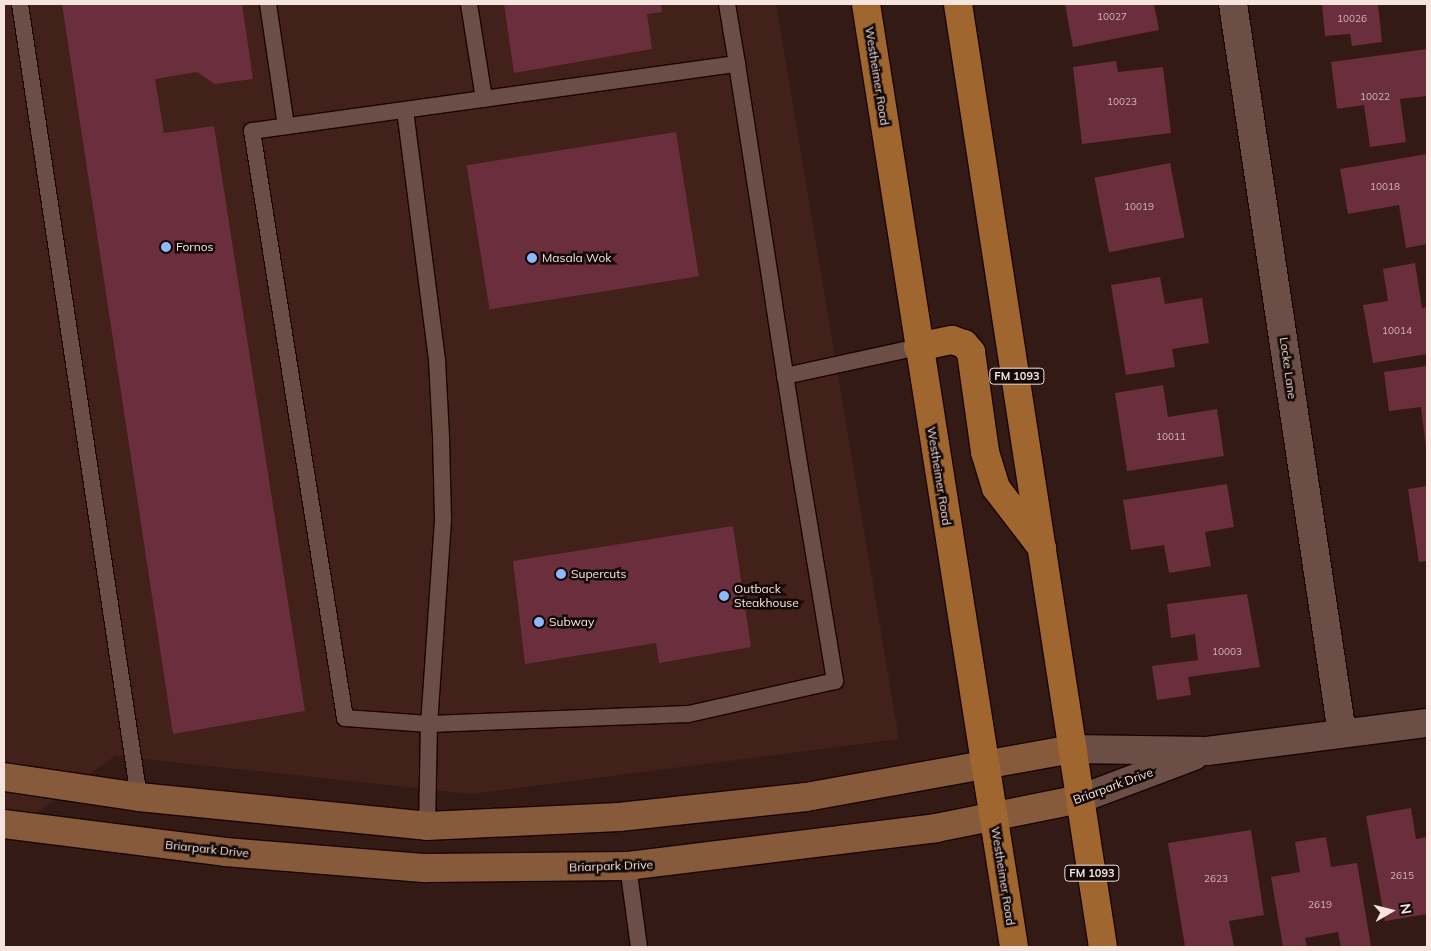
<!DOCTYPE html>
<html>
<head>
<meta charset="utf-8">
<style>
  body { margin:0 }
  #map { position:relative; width:1431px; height:951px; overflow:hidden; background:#331a14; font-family:Mulish,sans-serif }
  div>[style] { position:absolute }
  .built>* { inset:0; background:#412119 }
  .building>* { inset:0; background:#6b2e3c; transform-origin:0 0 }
  .roads { filter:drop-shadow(1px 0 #190402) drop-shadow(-1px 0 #190402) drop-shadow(0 1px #190402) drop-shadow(0 -1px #190402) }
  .lane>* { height:16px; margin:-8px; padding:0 8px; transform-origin:8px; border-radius:8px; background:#6b4e46 }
  .street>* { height:28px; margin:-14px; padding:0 14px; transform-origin:14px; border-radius:14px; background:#6b4e46 }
  .secondary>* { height:28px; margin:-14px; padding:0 14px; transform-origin:14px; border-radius:14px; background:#865a3b }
  .primary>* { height:28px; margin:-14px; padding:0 14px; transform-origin:14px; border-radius:14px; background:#a0662f }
  .dots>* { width:14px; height:14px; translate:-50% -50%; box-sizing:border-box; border:2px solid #130806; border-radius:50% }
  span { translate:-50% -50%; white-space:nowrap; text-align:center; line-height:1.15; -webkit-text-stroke:5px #130806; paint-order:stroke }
  .number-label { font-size:10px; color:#d3b6b6 }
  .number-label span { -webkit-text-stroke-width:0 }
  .shield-label span { padding:1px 4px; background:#130806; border:1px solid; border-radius:4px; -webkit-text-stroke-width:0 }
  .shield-label { font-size:11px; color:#f6e4df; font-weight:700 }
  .street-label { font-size:12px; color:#f6e4df }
  .poi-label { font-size:12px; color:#f6e4df }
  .left { translate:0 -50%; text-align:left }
  .frame { position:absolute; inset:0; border:5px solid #f6e4df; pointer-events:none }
  .north { position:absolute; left:1366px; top:886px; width:50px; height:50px; -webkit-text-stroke:4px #130806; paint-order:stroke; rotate:82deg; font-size:14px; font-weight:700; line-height:20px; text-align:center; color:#f6e4df }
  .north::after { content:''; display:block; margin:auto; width:18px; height:22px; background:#f6e4df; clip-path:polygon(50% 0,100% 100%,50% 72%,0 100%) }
</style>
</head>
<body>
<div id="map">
  <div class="built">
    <div style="clip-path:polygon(4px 4px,776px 4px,899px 739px,472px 794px,115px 756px,4px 836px)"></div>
  </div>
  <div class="building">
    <div style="clip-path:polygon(62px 4px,242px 4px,253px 79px,215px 84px,197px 72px,155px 79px,164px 133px,214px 126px,305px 711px,173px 734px)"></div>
    <div style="clip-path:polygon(504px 4px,661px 4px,662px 12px,647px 14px,652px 49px,514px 73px)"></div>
    <div style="clip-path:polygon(1065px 4px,1154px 4px,1159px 30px,1073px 47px)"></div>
    <div style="clip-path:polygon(1322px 4px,1378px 4px,1382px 42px,1352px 46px,1350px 34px,1325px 36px)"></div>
    <div style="clip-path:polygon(1427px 49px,1427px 96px,1400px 99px,1406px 142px,1370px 147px,1364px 105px,1337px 109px,1331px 62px)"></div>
    <div style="clip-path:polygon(1116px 61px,1118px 72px,1163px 67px,1171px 133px,1082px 144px,1073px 67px)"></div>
    <div style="left:676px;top:132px;width:146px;height:212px;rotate:81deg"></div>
    <div style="clip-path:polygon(1427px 154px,1427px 244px,1406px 248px,1399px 205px,1348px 214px,1340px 169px)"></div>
    <div style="left:1170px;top:163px;width:76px;height:77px;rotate:79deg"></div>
    <div style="clip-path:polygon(1415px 263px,1422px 308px,1427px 307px,1427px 354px,1373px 363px,1363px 305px,1388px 301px,1383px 269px)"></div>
    <div style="clip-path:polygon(1160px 277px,1165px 304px,1202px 298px,1209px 343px,1172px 349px,1175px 367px,1126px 375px,1111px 285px)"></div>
    <div style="clip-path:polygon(1427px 366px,1427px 448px,1426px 448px,1421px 407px,1389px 411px,1384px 372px)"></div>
    <div style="clip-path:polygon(1163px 385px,1168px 417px,1217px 409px,1224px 456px,1127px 471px,1115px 393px)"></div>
    <div style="clip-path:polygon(1227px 484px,1234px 527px,1205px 532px,1211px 566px,1169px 573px,1164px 545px,1131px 550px,1123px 500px)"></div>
    <div style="clip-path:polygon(1427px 486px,1427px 561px,1419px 562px,1408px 489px)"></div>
    <div style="clip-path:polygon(733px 526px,751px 647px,659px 663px,656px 643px,525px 664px,513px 561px)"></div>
    <div style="clip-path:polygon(1247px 594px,1260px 667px,1188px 677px,1191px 695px,1157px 700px,1152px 666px,1198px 660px,1195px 634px,1171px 638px,1167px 604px)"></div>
    <div style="clip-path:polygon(1411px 808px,1416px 839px,1427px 837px,1427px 914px,1385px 921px,1366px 816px)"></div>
    <div style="clip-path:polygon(1251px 830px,1264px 915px,1229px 921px,1234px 947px,1185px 947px,1168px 843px)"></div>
    <div style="clip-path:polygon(1326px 837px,1331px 867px,1357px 863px,1371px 946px,1341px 947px,1338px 932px,1305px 938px,1307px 947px,1283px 947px,1271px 877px,1300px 872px,1295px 842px)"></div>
  </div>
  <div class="roads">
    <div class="lane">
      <div style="left:20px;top:4px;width:802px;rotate:81.47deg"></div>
      <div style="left:268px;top:4px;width:123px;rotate:81.6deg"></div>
      <div style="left:469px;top:4px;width:96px;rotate:81deg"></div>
      <div style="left:727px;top:4px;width:61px;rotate:80.5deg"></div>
      <div style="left:737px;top:64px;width:243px;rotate:81.2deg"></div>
      <div style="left:774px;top:304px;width:155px;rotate:81.1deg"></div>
      <div style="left:798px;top:457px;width:227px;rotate:80.6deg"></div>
      <div style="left:835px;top:681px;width:151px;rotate:167.3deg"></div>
      <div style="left:688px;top:714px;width:259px;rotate:177.8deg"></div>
      <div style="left:429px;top:724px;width:84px;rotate:-175.9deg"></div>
      <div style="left:345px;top:718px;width:594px;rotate:-99deg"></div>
      <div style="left:252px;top:131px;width:490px;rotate:-7.9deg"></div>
      <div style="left:405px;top:110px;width:252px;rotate:82.7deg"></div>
      <div style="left:437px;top:360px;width:77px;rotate:87deg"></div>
      <div style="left:441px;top:437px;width:83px;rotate:88.6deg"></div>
      <div style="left:443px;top:520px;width:204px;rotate:93.9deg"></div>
      <div style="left:429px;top:724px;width:102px;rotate:91.1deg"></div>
      <div style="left:785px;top:376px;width:136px;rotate:-12.3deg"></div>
      <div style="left:628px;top:866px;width:82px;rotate:82.3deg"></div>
    </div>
    <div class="street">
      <div style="left:1233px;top:4px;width:737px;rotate:81.5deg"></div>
      <div style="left:1073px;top:749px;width:134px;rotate:0.9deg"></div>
      <div style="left:1207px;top:751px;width:222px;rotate:-7.3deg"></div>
      <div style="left:1080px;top:799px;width:122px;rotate:-20.7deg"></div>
    </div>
    <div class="secondary">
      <div style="left:4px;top:777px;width:136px;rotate:8.4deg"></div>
      <div style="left:139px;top:797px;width:289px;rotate:5.7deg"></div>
      <div style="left:427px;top:826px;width:192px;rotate:-2.7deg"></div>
      <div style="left:619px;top:817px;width:188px;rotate:-6.1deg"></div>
      <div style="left:806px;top:797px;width:271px;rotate:-10.2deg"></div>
      <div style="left:4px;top:824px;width:223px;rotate:7.2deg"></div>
      <div style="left:225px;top:852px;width:202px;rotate:4.6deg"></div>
      <div style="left:426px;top:868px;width:202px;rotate:-0.6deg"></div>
      <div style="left:628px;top:866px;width:310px;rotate:-7deg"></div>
      <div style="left:936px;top:828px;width:147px;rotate:-11.4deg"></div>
    </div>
    <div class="primary">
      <div style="left:866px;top:4px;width:955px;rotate:81.08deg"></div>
      <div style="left:958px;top:4px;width:954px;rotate:81.26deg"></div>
      <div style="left:918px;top:347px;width:35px;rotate:-12deg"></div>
      <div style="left:952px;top:340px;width:13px;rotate:18deg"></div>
      <div style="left:964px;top:344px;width:11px;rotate:49deg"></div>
      <div style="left:971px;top:352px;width:101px;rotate:82deg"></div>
      <div style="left:985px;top:452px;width:38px;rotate:73deg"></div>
      <div style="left:996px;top:488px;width:76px;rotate:52.5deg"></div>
    </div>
  </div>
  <div class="dots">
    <div style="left:166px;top:247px;background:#8db9fc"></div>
    <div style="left:532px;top:258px;background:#8db9fc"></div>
    <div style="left:561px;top:574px;background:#8db9fc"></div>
    <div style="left:724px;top:596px;background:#8db9fc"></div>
    <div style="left:539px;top:622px;background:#8db9fc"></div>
  </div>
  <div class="number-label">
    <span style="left:1112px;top:17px">10027</span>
    <span style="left:1352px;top:19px">10026</span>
    <span style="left:1375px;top:97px">10022</span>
    <span style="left:1122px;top:102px">10023</span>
    <span style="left:1385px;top:187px">10018</span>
    <span style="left:1139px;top:207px">10019</span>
    <span style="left:1397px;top:331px">10014</span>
    <span style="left:1171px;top:437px">10011</span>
    <span style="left:1227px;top:652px">10003</span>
    <span style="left:1402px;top:876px">2615</span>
    <span style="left:1216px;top:879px">2623</span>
    <span style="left:1320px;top:905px">2619</span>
  </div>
  <div class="shield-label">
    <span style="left:1017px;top:376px">FM 1093</span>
    <span style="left:1092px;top:873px">FM 1093</span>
  </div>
  <div class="street-label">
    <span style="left:877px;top:76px;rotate:81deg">Westheimer Road</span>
    <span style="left:1288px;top:368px;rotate:82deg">Locke Lane</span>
    <span style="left:939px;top:476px;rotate:81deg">Westheimer Road</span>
    <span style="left:1113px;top:786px;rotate:-20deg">Briarpark Drive</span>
    <span style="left:207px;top:849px;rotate:6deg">Briarpark Drive</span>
    <span style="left:611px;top:866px;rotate:-2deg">Briarpark Drive</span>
    <span style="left:1003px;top:876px;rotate:81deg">Westheimer Road</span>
  </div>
  <div class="poi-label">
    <span class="left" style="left:176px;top:247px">Fornos</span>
    <span class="left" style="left:542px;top:258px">Masala Wok</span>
    <span class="left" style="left:571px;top:574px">Supercuts</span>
    <span class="left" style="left:734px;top:596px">Outback<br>Steakhouse</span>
    <span class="left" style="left:549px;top:622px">Subway</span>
  </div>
  <div class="frame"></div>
  <div class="north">N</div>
</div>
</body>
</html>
